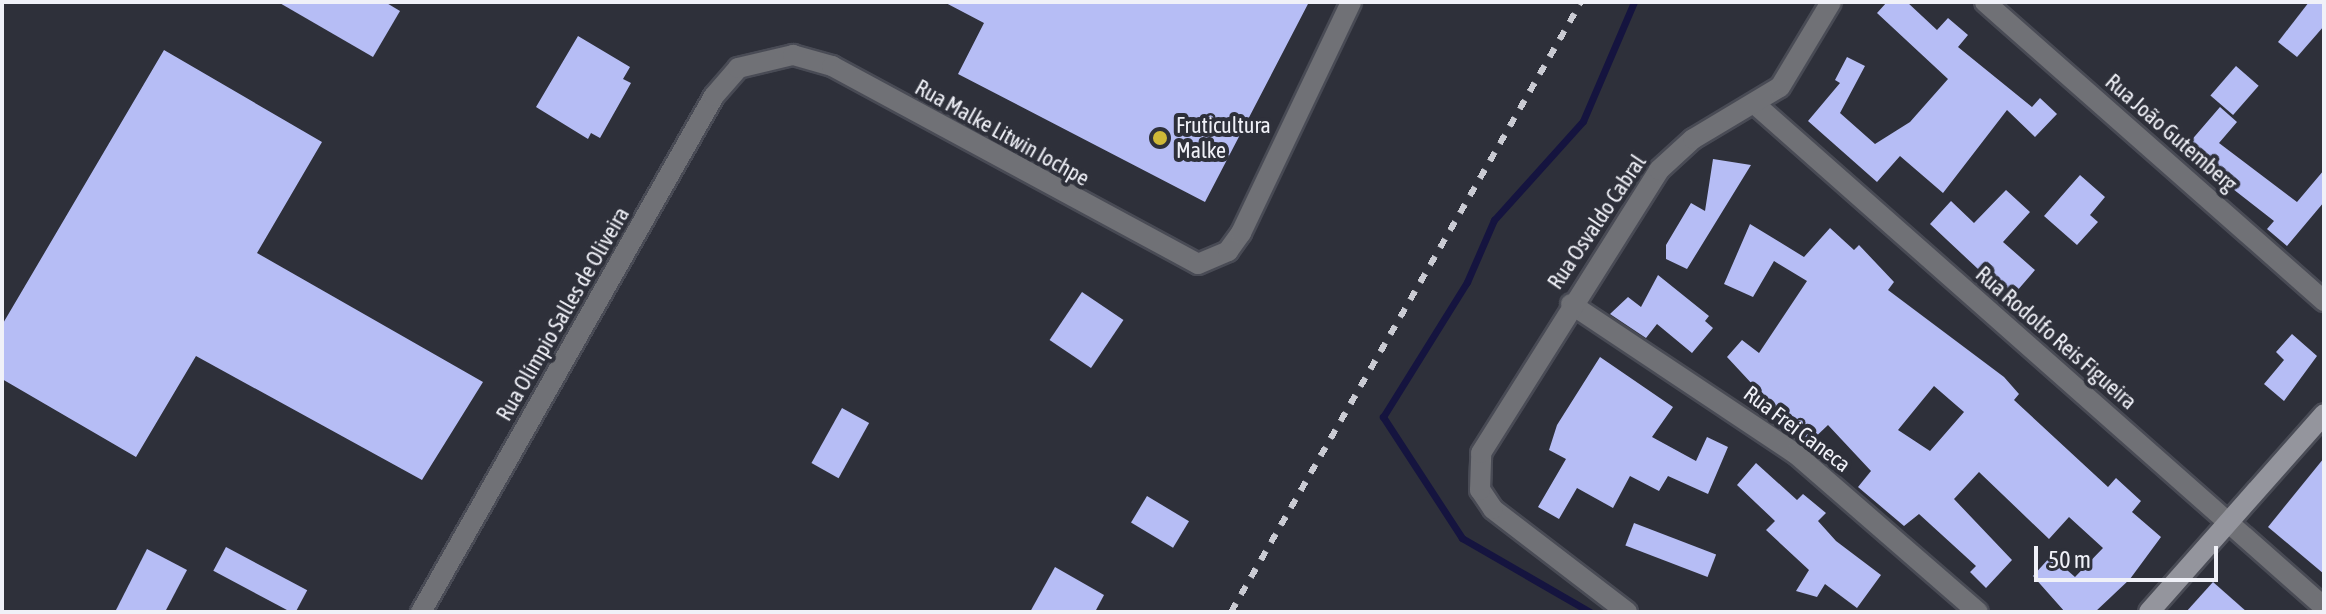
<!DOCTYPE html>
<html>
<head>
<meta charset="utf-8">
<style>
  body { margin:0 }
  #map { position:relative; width:2326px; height:614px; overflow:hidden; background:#2e303a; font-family:"Asap Condensed",sans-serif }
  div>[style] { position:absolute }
  .stream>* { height:7px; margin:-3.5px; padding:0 3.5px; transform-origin:3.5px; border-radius:3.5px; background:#15143f }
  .building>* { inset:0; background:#b6bdf5; transform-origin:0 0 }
  .roads { filter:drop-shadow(2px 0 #494b55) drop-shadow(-2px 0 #494b55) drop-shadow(0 2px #494b55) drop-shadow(0 -2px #494b55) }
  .street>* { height:20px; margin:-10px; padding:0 10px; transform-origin:10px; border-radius:10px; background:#707176 }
  .secondary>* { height:20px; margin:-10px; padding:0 10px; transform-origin:10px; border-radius:10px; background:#94959d }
  .rail>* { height:6px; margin-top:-3px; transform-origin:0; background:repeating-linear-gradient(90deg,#cacbd3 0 10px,transparent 0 20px) }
  .dots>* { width:22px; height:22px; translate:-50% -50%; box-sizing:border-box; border:4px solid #2e303a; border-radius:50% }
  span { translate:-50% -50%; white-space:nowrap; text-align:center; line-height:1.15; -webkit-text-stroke:8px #2e303a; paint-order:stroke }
  .poi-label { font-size:22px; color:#f0f1f8 }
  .left { translate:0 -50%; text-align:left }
  .street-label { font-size:22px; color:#f0f1f8 }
  .frame { position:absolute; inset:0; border:4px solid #f0f1f8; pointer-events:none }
  .scale { position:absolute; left:2034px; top:546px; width:184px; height:36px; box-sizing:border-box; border:4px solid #f0f1f8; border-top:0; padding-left:10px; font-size:24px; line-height:28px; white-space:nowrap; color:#f0f1f8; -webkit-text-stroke:6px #2e303a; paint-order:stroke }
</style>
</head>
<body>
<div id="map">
  <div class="stream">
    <div style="left:1590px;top:612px;width:148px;rotate:-150deg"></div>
    <div style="left:1462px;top:538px;width:145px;rotate:-123.1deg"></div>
    <div style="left:1383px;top:417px;width:159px;rotate:-58.1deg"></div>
    <div style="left:1467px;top:282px;width:68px;rotate:-66.5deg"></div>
    <div style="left:1494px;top:220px;width:133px;rotate:-48deg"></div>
    <div style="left:1583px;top:121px;width:129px;rotate:-66.8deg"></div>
  </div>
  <div class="building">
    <div style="clip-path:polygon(278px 2px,385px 2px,400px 11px,373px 57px)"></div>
    <div style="clip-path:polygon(944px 2px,1309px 2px,1205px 202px,958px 74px,984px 23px)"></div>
    <div style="clip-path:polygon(1887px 2px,1907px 2px,1937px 30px,1948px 18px,1968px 35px,1958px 47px,2032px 107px,2040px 98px,2057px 114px,2035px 137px,2007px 110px,1943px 193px,1900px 156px,1877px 182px,1808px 121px,1840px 83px,1835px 80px,1847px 57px,1865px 66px,1840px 113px,1875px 144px,1910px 122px,1948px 79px,1877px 13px)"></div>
    <div style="clip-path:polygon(2309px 2px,2324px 2px,2324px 26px,2297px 57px,2278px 42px)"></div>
    <div style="clip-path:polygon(578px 36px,630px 67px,623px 79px,631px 83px,600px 138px,591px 133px,588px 139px,536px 107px)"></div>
    <div style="clip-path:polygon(164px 50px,322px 142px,257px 253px,483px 382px,422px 480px,196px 356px,136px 457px,2px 379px,2px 325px)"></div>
    <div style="left:2236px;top:66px;width:30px;height:39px;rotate:41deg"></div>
    <div style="clip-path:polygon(2220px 107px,2237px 122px,2219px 143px,2297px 202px,2324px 170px,2324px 202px,2287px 246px,2267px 229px,2274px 221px,2183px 150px)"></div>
    <div style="clip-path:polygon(1713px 159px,1751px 165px,1687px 269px,1666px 259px,1666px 245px,1691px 203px,1705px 211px)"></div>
    <div style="clip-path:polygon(2080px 175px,2105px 197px,2090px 215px,2098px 222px,2077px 245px,2044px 216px)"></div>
    <div style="clip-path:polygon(2006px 190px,2030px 212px,2003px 242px,2035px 270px,2010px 299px,1930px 224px,1951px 201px,1974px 223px)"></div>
    <div style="clip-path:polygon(evenodd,1750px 224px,1804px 257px,1830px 228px,1854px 250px,1859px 245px,1894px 282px,1888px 290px,2004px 377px,2019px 394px,2014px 400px,2108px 487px,2116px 478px,2141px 501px,2132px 512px,2161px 537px,2130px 579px,2095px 612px,2065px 612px,2033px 576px,2051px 556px,2075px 577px,2103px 548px,2069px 517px,2049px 539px,1979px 472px,1954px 499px,2012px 560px,1986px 588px,1970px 572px,1976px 566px,1919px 514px,1904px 526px,1858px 487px,1871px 471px,1828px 425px,1808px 444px,1727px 357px,1742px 340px,1759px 353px,1807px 281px,1774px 261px,1753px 297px,1724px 284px,1750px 224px,1934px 386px,1964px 412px,1930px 451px,1898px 430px,1934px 386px)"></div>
    <div style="clip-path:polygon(1658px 275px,1709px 316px,1705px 321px,1713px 328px,1692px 353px,1657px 324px,1646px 338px,1610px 314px,1628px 297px,1641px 307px)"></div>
    <div style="left:1082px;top:292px;width:50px;height:58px;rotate:34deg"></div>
    <div style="clip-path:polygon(2292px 334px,2317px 356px,2284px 401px,2264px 384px,2284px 360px,2276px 352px)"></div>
    <div style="clip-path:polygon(1600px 357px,1673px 407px,1652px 437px,1696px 461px,1707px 437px,1728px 447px,1708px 494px,1668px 476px,1659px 491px,1630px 476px,1613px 508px,1577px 488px,1559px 519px,1538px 507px,1566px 459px,1549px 450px,1557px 425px)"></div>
    <div style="left:842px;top:408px;width:31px;height:63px;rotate:29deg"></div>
    <div style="clip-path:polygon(2324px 458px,2324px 574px,2268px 527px)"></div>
    <div style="clip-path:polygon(1756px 463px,1797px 500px,1803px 494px,1826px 513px,1818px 521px,1836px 541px,1881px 575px,1857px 608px,1825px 584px,1817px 597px,1796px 591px,1809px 570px,1766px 530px,1775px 521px,1737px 485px)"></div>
    <div style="left:1147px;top:496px;width:49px;height:31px;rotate:31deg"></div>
    <div style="left:1634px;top:523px;width:88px;height:24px;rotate:21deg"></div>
    <div style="left:226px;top:547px;width:92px;height:27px;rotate:28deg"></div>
    <div style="clip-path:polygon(147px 549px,187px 570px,165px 612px,115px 612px)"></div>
    <div style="clip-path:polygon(1055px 567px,1104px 595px,1095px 612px,1030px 612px)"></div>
    <div style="clip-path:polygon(2213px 582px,2247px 612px,2186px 612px)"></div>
  </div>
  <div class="roads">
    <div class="street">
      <div style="left:1985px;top:2px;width:452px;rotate:41.4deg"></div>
      <div style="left:1756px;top:105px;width:758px;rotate:41.47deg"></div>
      <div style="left:1571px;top:304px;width:270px;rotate:33.7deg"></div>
      <div style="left:1796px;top:454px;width:241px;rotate:41deg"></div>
      <div style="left:421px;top:612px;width:593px;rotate:-60.41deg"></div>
      <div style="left:714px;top:96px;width:37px;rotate:-49deg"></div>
      <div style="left:738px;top:68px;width:57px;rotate:-13.3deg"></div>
      <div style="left:793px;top:55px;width:41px;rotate:15.8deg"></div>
      <div style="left:832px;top:66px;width:416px;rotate:28.4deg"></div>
      <div style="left:1198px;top:264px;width:33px;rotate:-23deg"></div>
      <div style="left:1228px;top:251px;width:22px;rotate:-54deg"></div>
      <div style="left:1241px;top:233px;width:256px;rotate:-64.5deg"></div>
      <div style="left:1627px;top:612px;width:169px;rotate:-142.5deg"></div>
      <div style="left:1493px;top:509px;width:23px;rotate:-124deg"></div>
      <div style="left:1480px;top:490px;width:37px;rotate:-88deg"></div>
      <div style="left:1481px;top:453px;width:334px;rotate:-57.8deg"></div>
      <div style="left:1659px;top:170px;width:46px;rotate:-42.4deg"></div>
      <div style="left:1693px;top:139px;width:101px;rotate:-30.9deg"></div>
      <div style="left:1780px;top:87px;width:99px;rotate:-59deg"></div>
    </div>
    <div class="secondary">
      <div style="left:2149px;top:612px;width:264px;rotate:-48.5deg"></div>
    </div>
  </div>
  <div class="rail">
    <div style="left:1231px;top:612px;width:703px;rotate:-60.15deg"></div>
  </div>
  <div class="dots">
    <div style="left:1160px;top:138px;background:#cfb837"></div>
  </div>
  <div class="poi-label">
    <span class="left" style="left:1176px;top:138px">Fruticultura<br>Malke</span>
  </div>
  <div class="street-label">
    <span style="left:1002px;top:133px;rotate:29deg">Rua Malke Litwin Iochpe</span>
    <span style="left:2171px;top:133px;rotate:41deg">Rua João Gutemberg</span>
    <span style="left:1597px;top:222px;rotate:-56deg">Rua Osvaldo Cabral</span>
    <span style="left:563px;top:314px;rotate:-60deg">Rua Olímpio Salles de Oliveira</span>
    <span style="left:2056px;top:338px;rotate:41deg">Rua Rodolfo Reis Figueira</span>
    <span style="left:1797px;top:429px;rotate:37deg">Rua Frei Caneca</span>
  </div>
  <div class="frame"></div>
  <div class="scale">50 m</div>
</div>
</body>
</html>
